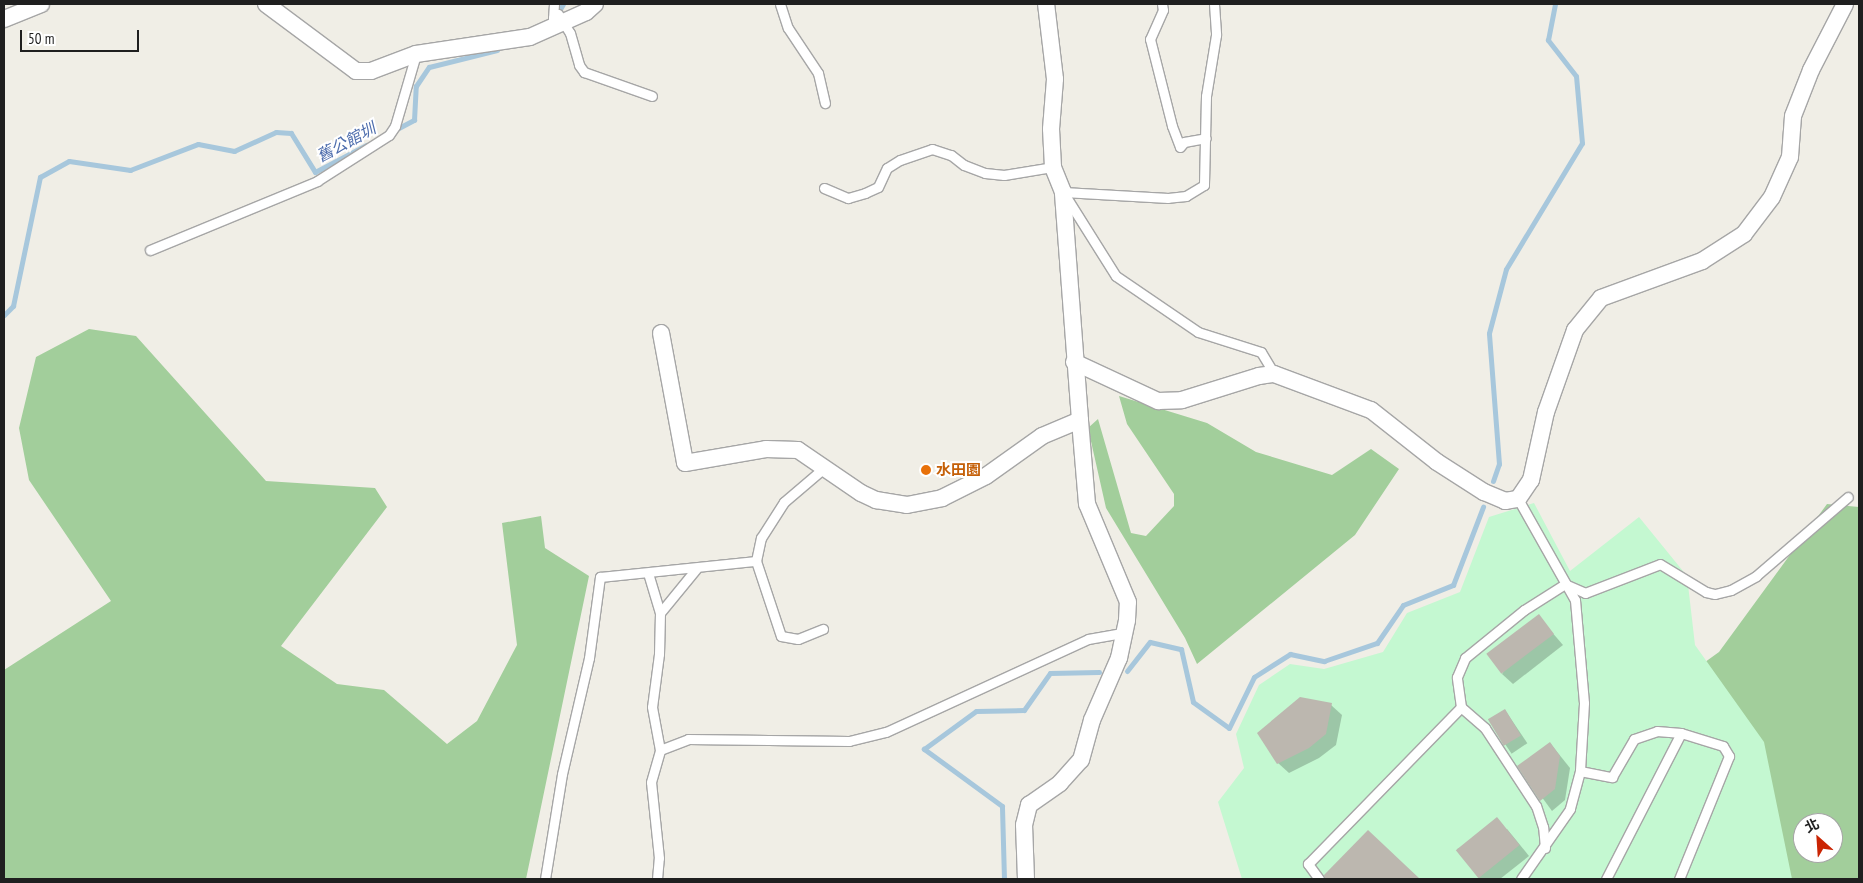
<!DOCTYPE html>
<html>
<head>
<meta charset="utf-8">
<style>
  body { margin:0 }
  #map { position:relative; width:1863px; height:883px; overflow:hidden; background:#f0eee6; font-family:"PT Sans Narrow","Noto Sans TC",sans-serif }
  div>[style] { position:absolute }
  .forest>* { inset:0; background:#a2ce9b }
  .park>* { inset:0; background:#c4f8d1 }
  .shadow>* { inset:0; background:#0003; transform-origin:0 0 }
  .stream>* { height:5px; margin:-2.5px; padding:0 2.5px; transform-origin:2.5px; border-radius:2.5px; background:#a7c7dc }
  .building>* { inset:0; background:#bcb7af; transform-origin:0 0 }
  .roads { filter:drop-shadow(1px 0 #a6a6a6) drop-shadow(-1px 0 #a6a6a6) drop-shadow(0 1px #a6a6a6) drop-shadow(0 -1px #a6a6a6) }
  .lane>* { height:9px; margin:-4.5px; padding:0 4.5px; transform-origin:4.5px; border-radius:4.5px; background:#fff }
  .street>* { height:16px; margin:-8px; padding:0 8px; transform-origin:8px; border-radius:8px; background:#fff }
  .dots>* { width:14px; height:14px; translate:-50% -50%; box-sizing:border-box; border:2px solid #fff; border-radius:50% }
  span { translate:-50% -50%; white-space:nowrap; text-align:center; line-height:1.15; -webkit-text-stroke:4px #fff; paint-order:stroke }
  .food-label { font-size:15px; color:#c56008; font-weight:700 }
  .left { translate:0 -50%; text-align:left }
  .water-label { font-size:16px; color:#4d6dad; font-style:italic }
  .frame { position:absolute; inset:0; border:5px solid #1f1f1f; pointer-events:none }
  .north { position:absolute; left:1793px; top:813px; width:50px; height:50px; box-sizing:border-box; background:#fff; border:1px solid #a5a5a5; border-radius:50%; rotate:334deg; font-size:14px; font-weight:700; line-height:20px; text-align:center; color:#1f1f1f }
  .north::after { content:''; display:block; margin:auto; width:18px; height:22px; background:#ca2504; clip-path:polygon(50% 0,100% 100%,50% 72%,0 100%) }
  .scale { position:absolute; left:20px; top:30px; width:119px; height:22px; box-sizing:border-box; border:2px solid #1f1f1f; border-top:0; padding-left:6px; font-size:15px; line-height:18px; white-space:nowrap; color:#1f1f1f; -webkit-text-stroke:4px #fff; paint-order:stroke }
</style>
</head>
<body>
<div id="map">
  <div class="forest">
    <div style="clip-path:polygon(89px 329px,136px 336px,266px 481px,375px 488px,387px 507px,281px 646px,337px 684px,384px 690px,447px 744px,477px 721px,517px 645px,502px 523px,541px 516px,545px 548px,589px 576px,526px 879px,4px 879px,4px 670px,111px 601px,29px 480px,19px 428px,36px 357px)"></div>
    <div style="clip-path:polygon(1119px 396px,1207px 423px,1256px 452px,1332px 475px,1371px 449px,1399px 469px,1355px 535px,1197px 664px,1185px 638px,1106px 508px,1088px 428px,1098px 419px,1131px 533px,1146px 536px,1174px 506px,1174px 494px,1127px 424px)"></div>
    <div style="clip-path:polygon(evenodd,1827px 504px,1859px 507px,1859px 879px,1628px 879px,1619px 724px,1719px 652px,1827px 504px,1803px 823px,1833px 823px,1833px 853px,1803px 853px,1803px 823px)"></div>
  </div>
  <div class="park">
    <div style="clip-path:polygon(1534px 503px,1570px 571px,1639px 517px,1687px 576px,1695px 645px,1764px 742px,1792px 879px,1242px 879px,1218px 802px,1244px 768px,1236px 734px,1259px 685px,1290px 664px,1324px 669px,1383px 652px,1407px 613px,1460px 592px,1489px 517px)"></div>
  </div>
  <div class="shadow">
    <div style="clip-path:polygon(1538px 616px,1563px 645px,1513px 684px,1502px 674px)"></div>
    <div style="clip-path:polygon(1331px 705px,1342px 715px,1336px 745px,1319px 758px,1289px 773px,1278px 763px)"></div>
    <div style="left:1505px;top:710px;width:40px;height:19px;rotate:56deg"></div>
    <div style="clip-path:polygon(1550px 743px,1570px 768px,1565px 800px,1552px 811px,1519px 766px)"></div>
    <div style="clip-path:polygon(1507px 829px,1529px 856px,1500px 879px,1480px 879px,1457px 849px)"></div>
    <div style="clip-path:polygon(1368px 831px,1418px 879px,1330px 879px,1326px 875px)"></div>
  </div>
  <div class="stream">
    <div style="left:556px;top:16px;width:14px;rotate:-60deg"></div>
    <div style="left:393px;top:131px;width:24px;rotate:-28deg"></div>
    <div style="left:414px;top:120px;width:34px;rotate:-87deg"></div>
    <div style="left:416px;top:86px;width:23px;rotate:-56deg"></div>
    <div style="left:429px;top:67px;width:70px;rotate:-14deg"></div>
    <div style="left:4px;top:315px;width:13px;rotate:-45deg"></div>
    <div style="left:13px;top:306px;width:132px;rotate:-78.2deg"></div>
    <div style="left:40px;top:177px;width:33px;rotate:-29deg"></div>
    <div style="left:69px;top:161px;width:62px;rotate:8.4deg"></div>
    <div style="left:130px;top:170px;width:73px;rotate:-20.9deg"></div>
    <div style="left:198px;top:144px;width:37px;rotate:11deg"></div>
    <div style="left:234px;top:151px;width:46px;rotate:-24.3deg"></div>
    <div style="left:276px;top:132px;width:15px;rotate:4deg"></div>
    <div style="left:291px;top:133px;width:46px;rotate:58.4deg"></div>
    <div style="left:315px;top:172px;width:58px;rotate:-27.9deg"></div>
    <div style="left:1493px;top:481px;width:18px;rotate:-71deg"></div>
    <div style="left:1499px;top:464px;width:131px;rotate:-94.4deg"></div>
    <div style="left:1489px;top:333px;width:66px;rotate:-75.1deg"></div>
    <div style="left:1506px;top:269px;width:147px;rotate:-58.9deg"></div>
    <div style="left:1582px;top:143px;width:67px;rotate:-95.1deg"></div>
    <div style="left:1576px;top:76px;width:46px;rotate:-127.9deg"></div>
    <div style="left:1548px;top:40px;width:37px;rotate:-79deg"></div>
    <div style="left:1127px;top:671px;width:37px;rotate:-52deg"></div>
    <div style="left:1150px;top:642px;width:32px;rotate:13deg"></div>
    <div style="left:1181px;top:649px;width:54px;rotate:77.2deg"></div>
    <div style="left:1193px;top:702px;width:44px;rotate:35.8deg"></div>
    <div style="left:1229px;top:728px;width:57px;rotate:-63.9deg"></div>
    <div style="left:1254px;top:677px;width:43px;rotate:-32.6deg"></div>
    <div style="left:1290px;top:654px;width:35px;rotate:12deg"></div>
    <div style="left:1324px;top:661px;width:56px;rotate:-18.8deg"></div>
    <div style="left:1377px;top:643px;width:46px;rotate:-55.6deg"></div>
    <div style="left:1403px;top:605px;width:54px;rotate:-21.8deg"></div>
    <div style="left:1453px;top:585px;width:84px;rotate:-69deg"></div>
    <div style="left:1004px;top:879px;width:73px;rotate:-91.6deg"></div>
    <div style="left:1002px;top:806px;width:97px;rotate:-143.8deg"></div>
    <div style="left:924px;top:749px;width:64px;rotate:-36.2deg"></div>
    <div style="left:976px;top:711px;width:48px;rotate:-1.2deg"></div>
    <div style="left:1024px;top:710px;width:45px;rotate:-54.9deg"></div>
    <div style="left:1050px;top:673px;width:49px;rotate:-1.2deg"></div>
  </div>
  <div class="building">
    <div style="left:1539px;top:614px;width:25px;height:66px;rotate:53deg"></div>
    <div style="clip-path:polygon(1300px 697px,1332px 703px,1326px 734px,1309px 748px,1277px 764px,1257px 733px)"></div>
    <div style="left:1505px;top:709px;width:31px;height:20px;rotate:59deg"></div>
    <div style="clip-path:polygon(1550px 742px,1560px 756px,1555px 789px,1540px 801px,1517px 766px)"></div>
    <div style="left:1497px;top:817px;width:36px;height:53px;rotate:51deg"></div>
    <div style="clip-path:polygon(1368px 830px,1420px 879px,1325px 879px,1324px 875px)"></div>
  </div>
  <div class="roads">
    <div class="lane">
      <div style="left:554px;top:4px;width:14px;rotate:94deg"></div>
      <div style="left:553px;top:18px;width:6px;rotate:-39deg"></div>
      <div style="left:558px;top:14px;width:22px;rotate:58deg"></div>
      <div style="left:570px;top:33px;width:33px;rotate:74deg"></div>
      <div style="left:579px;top:65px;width:9px;rotate:54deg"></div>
      <div style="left:584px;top:72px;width:72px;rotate:19.4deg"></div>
      <div style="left:780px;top:4px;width:25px;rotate:72deg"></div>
      <div style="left:788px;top:28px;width:54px;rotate:56.3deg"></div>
      <div style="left:818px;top:73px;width:31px;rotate:77deg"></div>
      <div style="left:1162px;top:4px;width:6px;rotate:81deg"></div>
      <div style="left:1163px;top:10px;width:32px;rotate:114deg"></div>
      <div style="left:1150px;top:39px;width:90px;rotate:75.8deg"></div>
      <div style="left:1172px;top:126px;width:22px;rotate:69deg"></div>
      <div style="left:1180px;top:147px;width:6px;rotate:-51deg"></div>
      <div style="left:1184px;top:142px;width:22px;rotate:-10deg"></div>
      <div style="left:1214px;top:4px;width:31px;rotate:86deg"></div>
      <div style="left:1216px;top:35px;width:62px;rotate:99.3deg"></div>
      <div style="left:1206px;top:96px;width:89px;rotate:91.3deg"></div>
      <div style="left:1204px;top:185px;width:21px;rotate:149deg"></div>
      <div style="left:1186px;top:196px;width:18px;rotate:174deg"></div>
      <div style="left:1168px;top:198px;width:105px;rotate:-176.7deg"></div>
      <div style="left:1063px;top:192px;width:99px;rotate:57.8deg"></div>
      <div style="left:1116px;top:276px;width:99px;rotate:34.3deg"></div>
      <div style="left:1198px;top:332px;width:66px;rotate:17.6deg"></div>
      <div style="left:1261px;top:352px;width:26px;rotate:59deg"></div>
      <div style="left:824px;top:188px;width:26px;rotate:23deg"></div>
      <div style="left:848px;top:198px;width:18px;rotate:-16deg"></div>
      <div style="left:865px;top:193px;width:14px;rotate:-25deg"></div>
      <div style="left:878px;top:187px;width:21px;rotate:-65deg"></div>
      <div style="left:887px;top:168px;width:15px;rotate:-32deg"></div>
      <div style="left:900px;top:160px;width:34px;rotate:-19deg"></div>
      <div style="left:932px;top:149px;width:20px;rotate:18deg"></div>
      <div style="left:951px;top:155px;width:16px;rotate:38deg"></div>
      <div style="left:964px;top:165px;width:22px;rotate:21deg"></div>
      <div style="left:985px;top:173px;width:19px;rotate:6deg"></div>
      <div style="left:1004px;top:175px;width:50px;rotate:-9.3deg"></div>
      <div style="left:150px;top:250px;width:181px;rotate:-22.4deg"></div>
      <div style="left:317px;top:181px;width:85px;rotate:-32.6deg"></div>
      <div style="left:389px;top:135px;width:11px;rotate:-56deg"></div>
      <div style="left:395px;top:126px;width:75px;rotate:-73.7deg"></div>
      <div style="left:1518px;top:499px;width:116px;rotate:60.6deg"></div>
      <div style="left:1575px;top:600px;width:103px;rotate:85deg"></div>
      <div style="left:1584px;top:703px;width:68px;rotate:93.4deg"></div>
      <div style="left:1580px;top:771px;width:39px;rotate:105deg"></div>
      <div style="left:1570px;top:809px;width:85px;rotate:125deg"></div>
      <div style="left:756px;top:561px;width:79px;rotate:71.6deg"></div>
      <div style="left:781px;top:636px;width:17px;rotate:10deg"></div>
      <div style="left:798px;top:639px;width:27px;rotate:-22deg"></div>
      <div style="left:648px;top:573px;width:42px;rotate:73.3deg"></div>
      <div style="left:660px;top:613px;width:41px;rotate:91.4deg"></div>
      <div style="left:659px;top:654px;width:53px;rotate:97.5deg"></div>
      <div style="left:652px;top:707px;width:44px;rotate:79.5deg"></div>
      <div style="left:660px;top:613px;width:57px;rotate:-50.7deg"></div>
      <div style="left:1580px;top:771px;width:33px;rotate:11deg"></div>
      <div style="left:1612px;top:777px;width:44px;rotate:-59.9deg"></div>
      <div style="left:1634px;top:739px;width:24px;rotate:-19deg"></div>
      <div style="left:1657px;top:731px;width:24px;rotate:5deg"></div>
      <div style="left:1681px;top:733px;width:44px;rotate:17.2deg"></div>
      <div style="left:1723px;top:746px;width:12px;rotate:59deg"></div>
      <div style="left:1729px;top:756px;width:133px;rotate:112.1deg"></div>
      <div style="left:1545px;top:848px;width:21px;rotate:-95deg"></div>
      <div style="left:1543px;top:827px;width:22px;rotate:-108deg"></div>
      <div style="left:1536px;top:806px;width:93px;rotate:-123.2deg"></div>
      <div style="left:1485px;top:728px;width:32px;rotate:-139deg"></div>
      <div style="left:1461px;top:707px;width:30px;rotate:-98deg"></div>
      <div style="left:1457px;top:677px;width:21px;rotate:-67deg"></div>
      <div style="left:1465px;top:658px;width:76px;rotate:-39.1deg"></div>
      <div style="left:1524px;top:610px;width:49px;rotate:-32.4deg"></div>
      <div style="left:1565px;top:584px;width:22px;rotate:24deg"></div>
      <div style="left:1585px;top:593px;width:80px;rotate:-21.1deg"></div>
      <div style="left:1660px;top:564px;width:54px;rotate:31.3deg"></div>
      <div style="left:1706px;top:592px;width:9px;rotate:13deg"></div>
      <div style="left:1715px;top:594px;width:16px;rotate:-14deg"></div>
      <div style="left:1731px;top:590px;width:29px;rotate:-29deg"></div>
      <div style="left:1756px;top:576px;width:121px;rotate:-40.7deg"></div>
      <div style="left:545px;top:879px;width:106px;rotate:-80.8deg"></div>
      <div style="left:562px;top:774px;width:119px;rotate:-76.9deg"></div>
      <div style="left:589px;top:658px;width:82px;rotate:-82.3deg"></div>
      <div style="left:600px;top:577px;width:157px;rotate:-5.9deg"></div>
      <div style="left:756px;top:561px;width:24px;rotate:-78deg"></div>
      <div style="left:761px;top:538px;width:43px;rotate:-57.4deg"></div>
      <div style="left:784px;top:502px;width:52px;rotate:-40.4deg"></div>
      <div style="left:657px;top:879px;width:21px;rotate:-85deg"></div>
      <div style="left:659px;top:858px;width:76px;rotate:-96deg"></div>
      <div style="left:651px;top:782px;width:33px;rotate:-74deg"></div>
      <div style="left:660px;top:750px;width:30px;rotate:-21deg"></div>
      <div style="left:688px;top:739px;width:161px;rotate:0.7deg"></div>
      <div style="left:849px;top:741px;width:38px;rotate:-14deg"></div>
      <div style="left:886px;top:732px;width:222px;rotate:-24.7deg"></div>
      <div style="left:1088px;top:639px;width:36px;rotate:-10deg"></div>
      <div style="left:1319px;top:879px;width:19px;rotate:-126deg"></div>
      <div style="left:1308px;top:864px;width:219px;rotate:-45.7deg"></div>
      <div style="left:1606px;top:879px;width:164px;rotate:-62.8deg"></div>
    </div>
    <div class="street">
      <div style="left:266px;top:4px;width:112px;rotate:36.7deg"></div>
      <div style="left:356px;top:71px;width:15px"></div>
      <div style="left:371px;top:71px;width:48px;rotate:-20.7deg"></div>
      <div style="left:416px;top:54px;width:115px;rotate:-8.5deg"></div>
      <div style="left:530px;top:37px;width:61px;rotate:-24.1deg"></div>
      <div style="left:586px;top:12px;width:12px;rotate:-42deg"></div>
      <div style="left:4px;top:19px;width:40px;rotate:-22deg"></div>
      <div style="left:661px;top:333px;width:132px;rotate:79.5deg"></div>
      <div style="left:685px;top:463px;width:82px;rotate:-9.8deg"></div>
      <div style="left:766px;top:449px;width:32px;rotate:2deg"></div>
      <div style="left:798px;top:450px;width:76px;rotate:34.3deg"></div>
      <div style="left:861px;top:493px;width:17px;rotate:25deg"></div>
      <div style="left:876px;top:500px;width:31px;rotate:9deg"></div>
      <div style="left:907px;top:505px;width:36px;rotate:-11deg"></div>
      <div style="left:942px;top:498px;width:49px;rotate:-26.6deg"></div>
      <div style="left:986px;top:476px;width:69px;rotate:-35.5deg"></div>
      <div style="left:1042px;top:436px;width:41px;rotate:-22.8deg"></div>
      <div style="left:1080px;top:420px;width:229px;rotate:-94.3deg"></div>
      <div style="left:1063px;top:192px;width:27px;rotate:-112deg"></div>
      <div style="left:1053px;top:167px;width:38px;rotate:-93deg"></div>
      <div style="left:1051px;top:129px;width:50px;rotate:-85.4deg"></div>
      <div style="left:1055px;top:79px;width:76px;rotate:-96.8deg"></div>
      <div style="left:1074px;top:362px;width:93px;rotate:24.9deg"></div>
      <div style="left:1158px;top:401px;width:24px;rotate:-2deg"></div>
      <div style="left:1182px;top:400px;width:81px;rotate:-17.3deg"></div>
      <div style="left:1259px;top:376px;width:15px;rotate:-8deg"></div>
      <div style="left:1274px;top:374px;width:103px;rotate:20.4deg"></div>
      <div style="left:1371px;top:410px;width:84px;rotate:38.2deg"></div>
      <div style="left:1437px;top:462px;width:56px;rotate:32.6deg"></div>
      <div style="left:1484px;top:492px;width:23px;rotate:23deg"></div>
      <div style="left:1505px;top:501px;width:13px;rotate:-9deg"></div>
      <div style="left:1518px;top:499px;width:23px;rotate:-56deg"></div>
      <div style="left:1531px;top:480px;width:70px;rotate:-77.6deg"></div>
      <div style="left:1546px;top:412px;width:87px;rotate:-70.5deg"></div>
      <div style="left:1575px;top:330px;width:41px;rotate:-50.9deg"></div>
      <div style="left:1601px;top:298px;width:108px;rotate:-20.1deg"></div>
      <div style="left:1702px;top:261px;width:50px;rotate:-32.7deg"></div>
      <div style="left:1744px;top:234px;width:46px;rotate:-52.9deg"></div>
      <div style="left:1772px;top:197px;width:44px;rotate:-65.8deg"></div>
      <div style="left:1790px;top:157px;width:41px;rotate:-85.8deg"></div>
      <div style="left:1793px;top:116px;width:49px;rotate:-68.6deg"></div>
      <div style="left:1811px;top:70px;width:74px;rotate:-62.7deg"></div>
      <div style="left:1026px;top:879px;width:54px;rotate:-92.1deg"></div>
      <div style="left:1024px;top:825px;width:21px;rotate:-76deg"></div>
      <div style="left:1029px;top:805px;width:38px;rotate:-35deg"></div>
      <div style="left:1060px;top:783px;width:31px;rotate:-48deg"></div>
      <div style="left:1081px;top:760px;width:41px;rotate:-74.6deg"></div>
      <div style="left:1092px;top:720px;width:68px;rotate:-66.5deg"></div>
      <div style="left:1119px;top:658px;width:39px;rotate:-78deg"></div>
      <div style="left:1127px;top:620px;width:18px;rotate:-87deg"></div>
      <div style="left:1128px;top:602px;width:106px;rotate:-112.7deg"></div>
      <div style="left:1087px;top:504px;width:84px;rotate:-94.8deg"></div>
    </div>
  </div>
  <div class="dots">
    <div style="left:926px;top:470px;background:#e8710a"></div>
  </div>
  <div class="food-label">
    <span class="left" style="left:936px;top:470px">水田園</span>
  </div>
  <div class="water-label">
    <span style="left:346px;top:142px;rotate:-28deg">舊公館圳</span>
  </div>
  <div class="frame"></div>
  <div class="north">北</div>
  <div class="scale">50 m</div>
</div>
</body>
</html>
